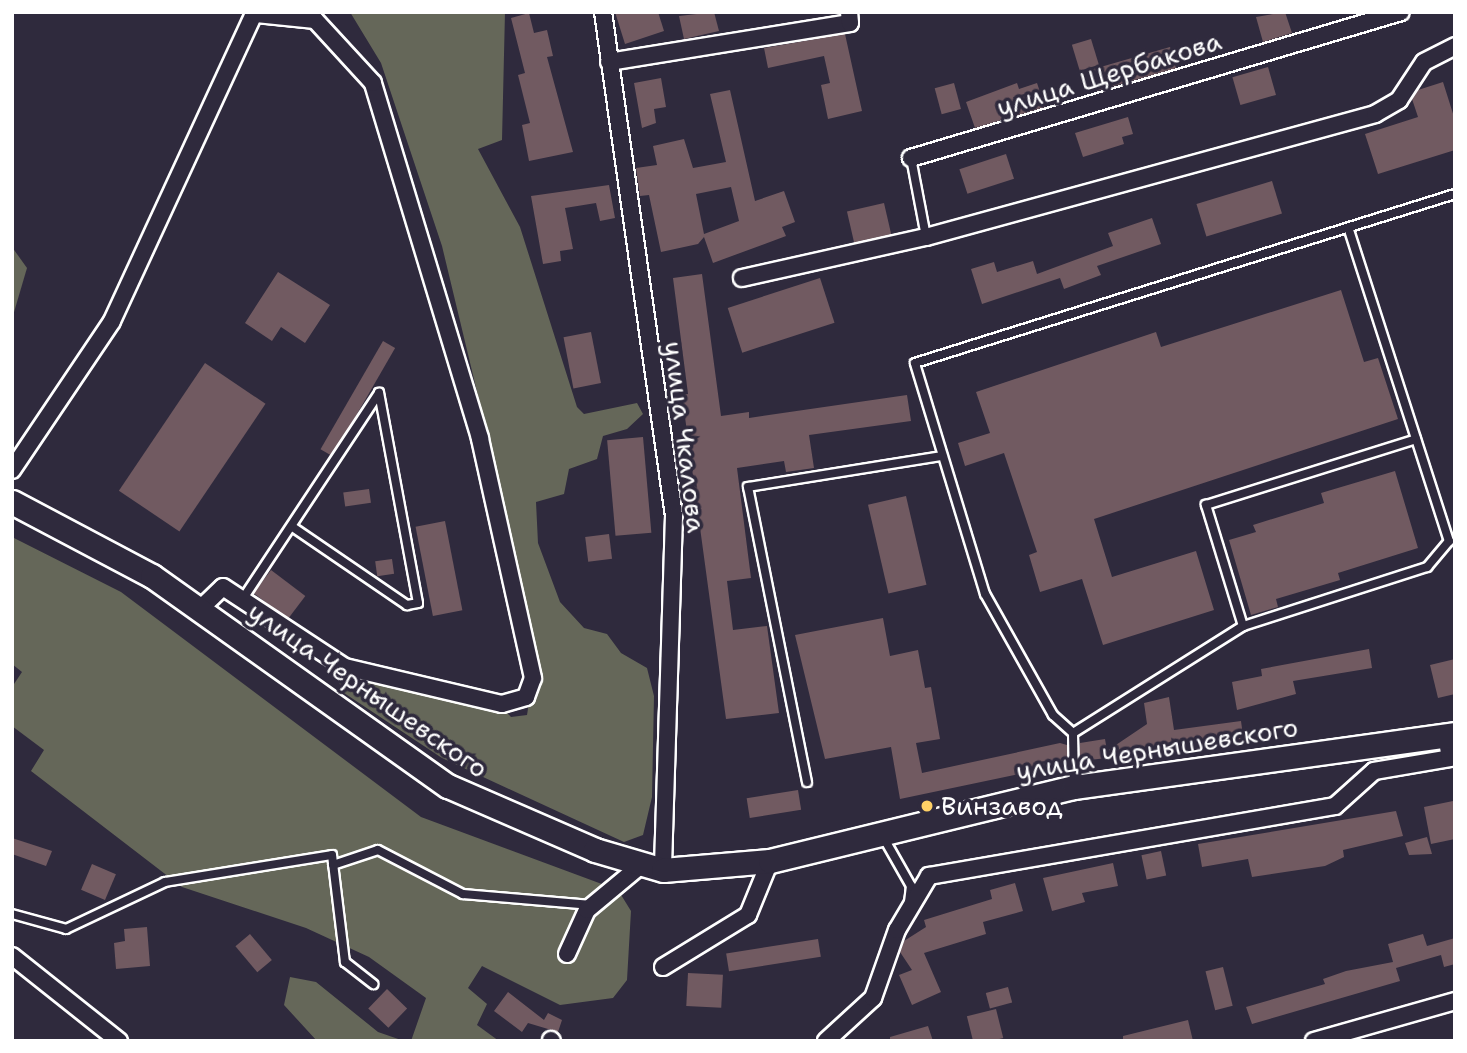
<!DOCTYPE html>
<html>
<head>
<meta charset="utf-8">
<style>
  body { margin:0 }
  #map { position:relative; width:1467px; height:1053px; overflow:hidden; background:#2f2a3d; font-family:"Shantell Sans",sans-serif }
  div>[style] { position:absolute }
  .green>* { inset:0; background:#656759 }
  .building>* { inset:0; background:#715a61; transform-origin:0 0 }
  .roads { filter:drop-shadow(2px 0 #fff) drop-shadow(-2px 0 #fff) drop-shadow(0 2px #fff) drop-shadow(0 -2px #fff) }
  .service>* { height:8px; margin:-4px; padding:0 4px; transform-origin:4px; border-radius:4px; background:#2f2a3d }
  .minor>* { height:16px; margin:-8px; padding:0 8px; transform-origin:8px; border-radius:8px; background:#2f2a3d }
  .secondary>* { height:23px; margin:-11.5px; padding:0 11.5px; transform-origin:11.5px; border-radius:11.5px; background:#2f2a3d }
  .dots>* { width:19px; height:19px; translate:-50% -50%; box-sizing:border-box; border:4px solid #2f2a3d; border-radius:50% }
  span { translate:-50% -50%; white-space:nowrap; text-align:center; line-height:1.15; -webkit-text-stroke:7px #2f2a3d; paint-order:stroke }
  .street-label { font-size:26px; color:#fff }
  .poi-label { font-size:26px; color:#fff }
  .left { translate:0 -50%; text-align:left }
  .frame { position:absolute; inset:0; border:14px solid #fff; pointer-events:none }
</style>
</head>
<body>
<div id="map">
  <div class="green">
    <div style="clip-path:polygon(350px 12px,505px 12px,502px 140px,478px 149px,520px 227px,577px 407px,584px 414px,637px 403px,643px 414px,627px 429px,603px 436px,597px 459px,569px 469px,564px 494px,536px 502px,538px 543px,560px 602px,584px 628px,607px 634px,621px 653px,647px 668px,654px 696px,652px 797px,643px 835px,624px 842px,442px 758px,344px 693px,335px 674px,345px 667px,498px 703px,511px 717px,527px 715px,533px 677px,483px 452px,485px 425px,442px 246px,381px 63px)"></div>
    <div style="clip-path:polygon(12px 247px,27px 268px,12px 319px)"></div>
    <div style="clip-path:polygon(12px 537px,121px 592px,421px 817px,618px 890px,631px 911px,627px 980px,613px 998px,560px 1005px,482px 966px,468px 988px,487px 1004px,477px 1025px,499px 1041px,411px 1041px,426px 998px,369px 957px,306px 928px,182px 887px,31px 771px,44px 750px,12px 726px,12px 687px,22px 672px,12px 664px)"></div>
    <div style="clip-path:polygon(290px 977px,316px 982px,378px 1032px,404px 1041px,317px 1041px,284px 1005px)"></div>
  </div>
  <div class="building">
    <div style="clip-path:polygon(615px 12px,658px 12px,664px 31px,625px 44px)"></div>
    <div style="clip-path:polygon(714px 12px,719px 31px,684px 39px,679px 16px)"></div>
    <div style="clip-path:polygon(1285px 12px,1292px 33px,1263px 42px,1256px 17px)"></div>
    <div style="clip-path:polygon(529px 13px,534px 33px,547px 30px,553px 56px,547px 57px,573px 152px,529px 161px,522px 125px,530px 123px,518px 75px,525px 73px,511px 18px)"></div>
    <div style="clip-path:polygon(845px 34px,862px 111px,828px 119px,821px 85px,830px 83px,824px 56px,768px 68px,764px 48px)"></div>
    <div style="left:1091px;top:39px;width:27px;height:20px;rotate:73deg"></div>
    <div style="left:1170px;top:47px;width:22px;height:83px;rotate:74deg"></div>
    <div style="left:1268px;top:67px;width:29px;height:37px;rotate:74deg"></div>
    <div style="clip-path:polygon(661px 78px,666px 107px,654px 109px,656px 123px,642px 128px,634px 83px)"></div>
    <div style="clip-path:polygon(1443px 82px,1455px 120px,1455px 150px,1378px 174px,1365px 134px,1418px 117px,1412px 99px,1418px 90px)"></div>
    <div style="left:954px;top:83px;width:27px;height:20px;rotate:75deg"></div>
    <div style="clip-path:polygon(1017px 83px,1019px 89px,1037px 83px,1045px 107px,975px 128px,966px 102px)"></div>
    <div style="clip-path:polygon(evenodd,730px 90px,755px 201px,784px 191px,795px 222px,782px 227px,786px 236px,713px 263px,704px 237px,698px 244px,661px 252px,649px 195px,640px 196px,636px 168px,657px 165px,653px 146px,684px 139px,693px 168px,726px 162px,710px 94px,730px 90px,731px 187px,739px 221px,704px 234px,696px 194px,731px 187px)"></div>
    <div style="clip-path:polygon(1128px 117px,1133px 134px,1122px 137px,1124px 144px,1083px 157px,1075px 133px)"></div>
    <div style="left:1006px;top:154px;width:26px;height:49px;rotate:72deg"></div>
    <div style="left:1272px;top:181px;width:34px;height:79px;rotate:73deg"></div>
    <div style="clip-path:polygon(609px 185px,615px 218px,600px 221px,596px 203px,565px 208px,573px 249px,560px 251px,561px 261px,543px 264px,531px 196px)"></div>
    <div style="left:884px;top:203px;width:32px;height:38px;rotate:77deg"></div>
    <div style="clip-path:polygon(1152px 218px,1161px 244px,1097px 266px,1101px 275px,1064px 289px,1060px 278px,982px 304px,971px 269px,994px 262px,997px 272px,1033px 261px,1037px 274px,1113px 246px,1108px 233px)"></div>
    <div style="clip-path:polygon(278px 272px,330px 305px,305px 343px,281px 327px,272px 341px,245px 323px)"></div>
    <div style="clip-path:polygon(702px 274px,721px 416px,749px 412px,749px 418px,907px 395px,911px 421px,809px 435px,814px 468px,786px 472px,784px 461px,737px 468px,751px 578px,727px 581px,733px 630px,767px 626px,779px 713px,726px 719px,682px 395px,688px 394px,673px 278px)"></div>
    <div style="left:820px;top:278px;width:47px;height:97px;rotate:72deg"></div>
    <div style="clip-path:polygon(1341px 290px,1364px 362px,1378px 358px,1398px 419px,1094px 519px,1112px 577px,1196px 551px,1214px 610px,1103px 645px,1082px 579px,1040px 592px,1029px 555px,1037px 552px,1004px 453px,965px 466px,958px 443px,990px 433px,976px 392px,1156px 332px,1161px 347px)"></div>
    <div style="left:591px;top:332px;width:52px;height:28px;rotate:79deg"></div>
    <div style="left:383px;top:341px;width:14px;height:125px;rotate:30deg"></div>
    <div style="left:205px;top:363px;width:73px;height:154px;rotate:34deg"></div>
    <div style="left:643px;top:437px;width:96px;height:36px;rotate:85deg"></div>
    <div style="clip-path:polygon(1395px 471px,1418px 548px,1338px 573px,1340px 580px,1276px 599px,1278px 607px,1251px 615px,1229px 540px,1256px 532px,1253px 525px,1324px 503px,1321px 493px)"></div>
    <div style="left:369px;top:489px;width:14px;height:26px;rotate:82deg"></div>
    <div style="left:906px;top:496px;width:91px;height:39px;rotate:77deg"></div>
    <div style="left:445px;top:521px;width:91px;height:30px;rotate:79deg"></div>
    <div style="left:609px;top:534px;width:25px;height:24px;rotate:83deg"></div>
    <div style="left:392px;top:559px;width:15px;height:17px;rotate:82deg"></div>
    <div style="left:271px;top:570px;width:43px;height:29px;rotate:37deg"></div>
    <div style="clip-path:polygon(883px 618px,890px 656px,918px 650px,925px 688px,931px 687px,940px 739px,916px 743px,922px 773px,1060px 743px,1067px 745px,1067px 764px,900px 799px,891px 747px,825px 759px,795px 635px)"></div>
    <div style="clip-path:polygon(1369px 649px,1372px 668px,1293px 681px,1296px 694px,1237px 710px,1232px 682px,1262px 676px,1261px 669px)"></div>
    <div style="clip-path:polygon(1455px 659px,1455px 694px,1438px 698px,1430px 665px)"></div>
    <div style="clip-path:polygon(1169px 697px,1174px 730px,1241px 721px,1244px 743px,1080px 761px,1080px 743px,1105px 739px,1107px 751px,1147px 724px,1144px 703px)"></div>
    <div style="left:798px;top:790px;width:20px;height:52px;rotate:81deg"></div>
    <div style="clip-path:polygon(1453px 801px,1455px 839px,1431px 844px,1424px 807px)"></div>
    <div style="clip-path:polygon(1396px 811px,1403px 836px,1343px 850px,1344px 857px,1325px 866px,1252px 877px,1248px 859px,1202px 867px,1198px 844px)"></div>
    <div style="clip-path:polygon(1427px 837px,1432px 854px,1409px 855px,1405px 843px)"></div>
    <div style="clip-path:polygon(12px 838px,52px 851px,46px 866px,12px 854px)"></div>
    <div style="left:1161px;top:851px;width:25px;height:20px;rotate:78deg"></div>
    <div style="clip-path:polygon(1113px 863px,1118px 886px,1082px 893px,1085px 902px,1052px 911px,1043px 878px)"></div>
    <div style="left:92px;top:864px;width:26px;height:28px;rotate:23deg"></div>
    <div style="clip-path:polygon(1015px 883px,1023px 911px,983px 922px,986px 934px,924px 953px,941px 992px,912px 1005px,899px 975px,912px 970px,900px 952px,904px 941px,926px 927px,924px 920px,992px 899px,990px 890px)"></div>
    <div style="clip-path:polygon(147px 927px,150px 966px,116px 969px,114px 943px,125px 941px,124px 929px)"></div>
    <div style="left:250px;top:934px;width:34px;height:19px;rotate:50deg"></div>
    <div style="clip-path:polygon(1423px 934px,1427px 946px,1455px 938px,1455px 964px,1444px 967px,1441px 955px,1396px 968px,1400px 981px,1252px 1024px,1246px 1007px,1325px 984px,1323px 979px,1346px 971px,1393px 962px,1388px 944px)"></div>
    <div style="left:818px;top:939px;width:18px;height:93px;rotate:81deg"></div>
    <div style="left:1223px;top:967px;width:40px;height:18px;rotate:76deg"></div>
    <div style="left:688px;top:973px;width:35px;height:33px;rotate:3deg"></div>
    <div style="left:1008px;top:987px;width:16px;height:23px;rotate:75deg"></div>
    <div style="left:387px;top:989px;width:28px;height:27px;rotate:44deg"></div>
    <div style="clip-path:polygon(508px 992px,544px 1020px,548px 1013px,562px 1020px,558px 1032px,528px 1023px,522px 1032px,494px 1011px)"></div>
    <div style="left:996px;top:1009px;width:30px;height:30px;rotate:76deg"></div>
    <div style="clip-path:polygon(1188px 1020px,1193px 1041px,1123px 1041px,1123px 1036px)"></div>
    <div style="clip-path:polygon(928px 1026px,933px 1041px,890px 1041px,890px 1037px)"></div>
  </div>
  <div class="roads">
    <div class="service">
      <div style="left:911px;top:158px;width:80px;rotate:79.2deg"></div>
      <div style="left:1349px;top:230px;width:327px;rotate:72.2deg"></div>
      <div style="left:1449px;top:541px;width:34px;rotate:130deg"></div>
      <div style="left:1427px;top:567px;width:193px;rotate:162.2deg"></div>
      <div style="left:1243px;top:626px;width:201px;rotate:147.8deg"></div>
      <div style="left:1073px;top:733px;width:27px;rotate:-138deg"></div>
      <div style="left:1053px;top:715px;width:139px;rotate:-119.3deg"></div>
      <div style="left:985px;top:594px;width:241px;rotate:-106.9deg"></div>
      <div style="left:915px;top:363px;width:566px;rotate:-17.38deg"></div>
      <div style="left:294px;top:528px;width:137px;rotate:34.3deg"></div>
      <div style="left:407px;top:605px;width:11px;rotate:-10deg"></div>
      <div style="left:418px;top:603px;width:214px;rotate:-100.5deg"></div>
      <div style="left:242px;top:600px;width:248px;rotate:-56.5deg"></div>
      <div style="left:1243px;top:626px;width:127px;rotate:-107deg"></div>
      <div style="left:1206px;top:505px;width:220px;rotate:-17.4deg"></div>
      <div style="left:1073px;top:733px;width:51px;rotate:88.9deg"></div>
      <div style="left:807px;top:782px;width:301px;rotate:-101.3deg"></div>
      <div style="left:748px;top:487px;width:196px;rotate:-9.1deg"></div>
      <div style="left:882px;top:835px;width:59px;rotate:60.4deg"></div>
      <div style="left:911px;top:886px;width:16px;rotate:97deg"></div>
      <div style="left:333px;top:865px;width:47px;rotate:-18.4deg"></div>
      <div style="left:378px;top:850px;width:96px;rotate:27.4deg"></div>
      <div style="left:463px;top:894px;width:129px;rotate:4.9deg"></div>
      <div style="left:12px;top:914px;width:56px;rotate:15.5deg"></div>
      <div style="left:66px;top:929px;width:110px;rotate:-25.4deg"></div>
      <div style="left:165px;top:882px;width:169px;rotate:-9.2deg"></div>
      <div style="left:332px;top:855px;width:108px;rotate:83.1deg"></div>
      <div style="left:345px;top:962px;width:36px;rotate:38deg"></div>
    </div>
    <div class="minor">
      <div style="left:603px;top:12px;width:509px;rotate:81.98deg"></div>
      <div style="left:674px;top:516px;width:354px;rotate:91.8deg"></div>
      <div style="left:609px;top:62px;width:244px;rotate:-9.2deg"></div>
      <div style="left:850px;top:23px;width:11px;rotate:-95deg"></div>
      <div style="left:911px;top:158px;width:511px;rotate:-16.59deg"></div>
      <div style="left:742px;top:278px;width:189px;rotate:-12.6deg"></div>
      <div style="left:926px;top:237px;width:466px;rotate:-15.3deg"></div>
      <div style="left:1375px;top:114px;width:28px;rotate:-30deg"></div>
      <div style="left:1399px;top:100px;width:45px;rotate:-56.7deg"></div>
      <div style="left:1424px;top:62px;width:35px;rotate:-27deg"></div>
      <div style="left:12px;top:470px;width:179px;rotate:-56.1deg"></div>
      <div style="left:112px;top:321px;width:340px;rotate:-65.2deg"></div>
      <div style="left:201px;top:608px;width:30px;rotate:-44deg"></div>
      <div style="left:223px;top:587px;width:146px;rotate:33.3deg"></div>
      <div style="left:345px;top:667px;width:161px;rotate:13.3deg"></div>
      <div style="left:502px;top:704px;width:25px;rotate:-16deg"></div>
      <div style="left:526px;top:697px;width:20px;rotate:-70deg"></div>
      <div style="left:533px;top:678px;width:246px;rotate:-102.5deg"></div>
      <div style="left:480px;top:438px;width:371px;rotate:-106.8deg"></div>
      <div style="left:373px;top:83px;width:86px;rotate:-132.6deg"></div>
      <div style="left:315px;top:20px;width:59px;rotate:-174.2deg"></div>
      <div style="left:567px;top:954px;width:48px;rotate:-65.6deg"></div>
      <div style="left:587px;top:910px;width:69px;rotate:-39.7deg"></div>
      <div style="left:12px;top:956px;width:137px;rotate:38.5deg"></div>
      <div style="left:663px;top:967px;width:100px;rotate:-31.5deg"></div>
      <div style="left:748px;top:915px;width:58px;rotate:-67.8deg"></div>
      <div style="left:551px;top:1040px;width:1px;rotate:45deg"></div>
      <div style="left:826px;top:1041px;width:64px;rotate:-42.5deg"></div>
      <div style="left:873px;top:998px;width:72px;rotate:-70.6deg"></div>
      <div style="left:897px;top:930px;width:63px;rotate:-59.3deg"></div>
      <div style="left:929px;top:876px;width:412px;rotate:-9.8deg"></div>
      <div style="left:1335px;top:806px;width:52px;rotate:-41.9deg"></div>
      <div style="left:1374px;top:771px;width:77px;rotate:-9.7deg"></div>
      <div style="left:1450px;top:758px;width:23px;rotate:-100deg"></div>
      <div style="left:1314px;top:1041px;width:147px;rotate:-15.8deg"></div>
    </div>
    <div class="secondary">
      <div style="left:12px;top:502px;width:158px;rotate:27.9deg"></div>
      <div style="left:152px;top:576px;width:363px;rotate:35.4deg"></div>
      <div style="left:448px;top:786px;width:160px;rotate:23.5deg"></div>
      <div style="left:595px;top:850px;width:71px;rotate:16.4deg"></div>
      <div style="left:663px;top:870px;width:107px;rotate:-4.8deg"></div>
      <div style="left:770px;top:861px;width:313px;rotate:-13.7deg"></div>
      <div style="left:1074px;top:787px;width:385px;rotate:-7.9deg"></div>
    </div>
  </div>
  <div class="dots">
    <div style="left:927px;top:806px;background:#ffd166"></div>
  </div>
  <div class="street-label">
    <span style="left:1109px;top:74px;rotate:-17deg">улица Щербакова</span>
    <span style="left:685px;top:437px;rotate:83deg">улица Чкалова</span>
    <span style="left:368px;top:690px;rotate:35deg">улица Чернышевского</span>
    <span style="left:1157px;top:749px;rotate:-9deg">улица Чернышевского</span>
  </div>
  <div class="poi-label">
    <span class="left" style="left:941px;top:806px">Винзавод</span>
  </div>
  <div class="frame"></div>
</div>
</body>
</html>
